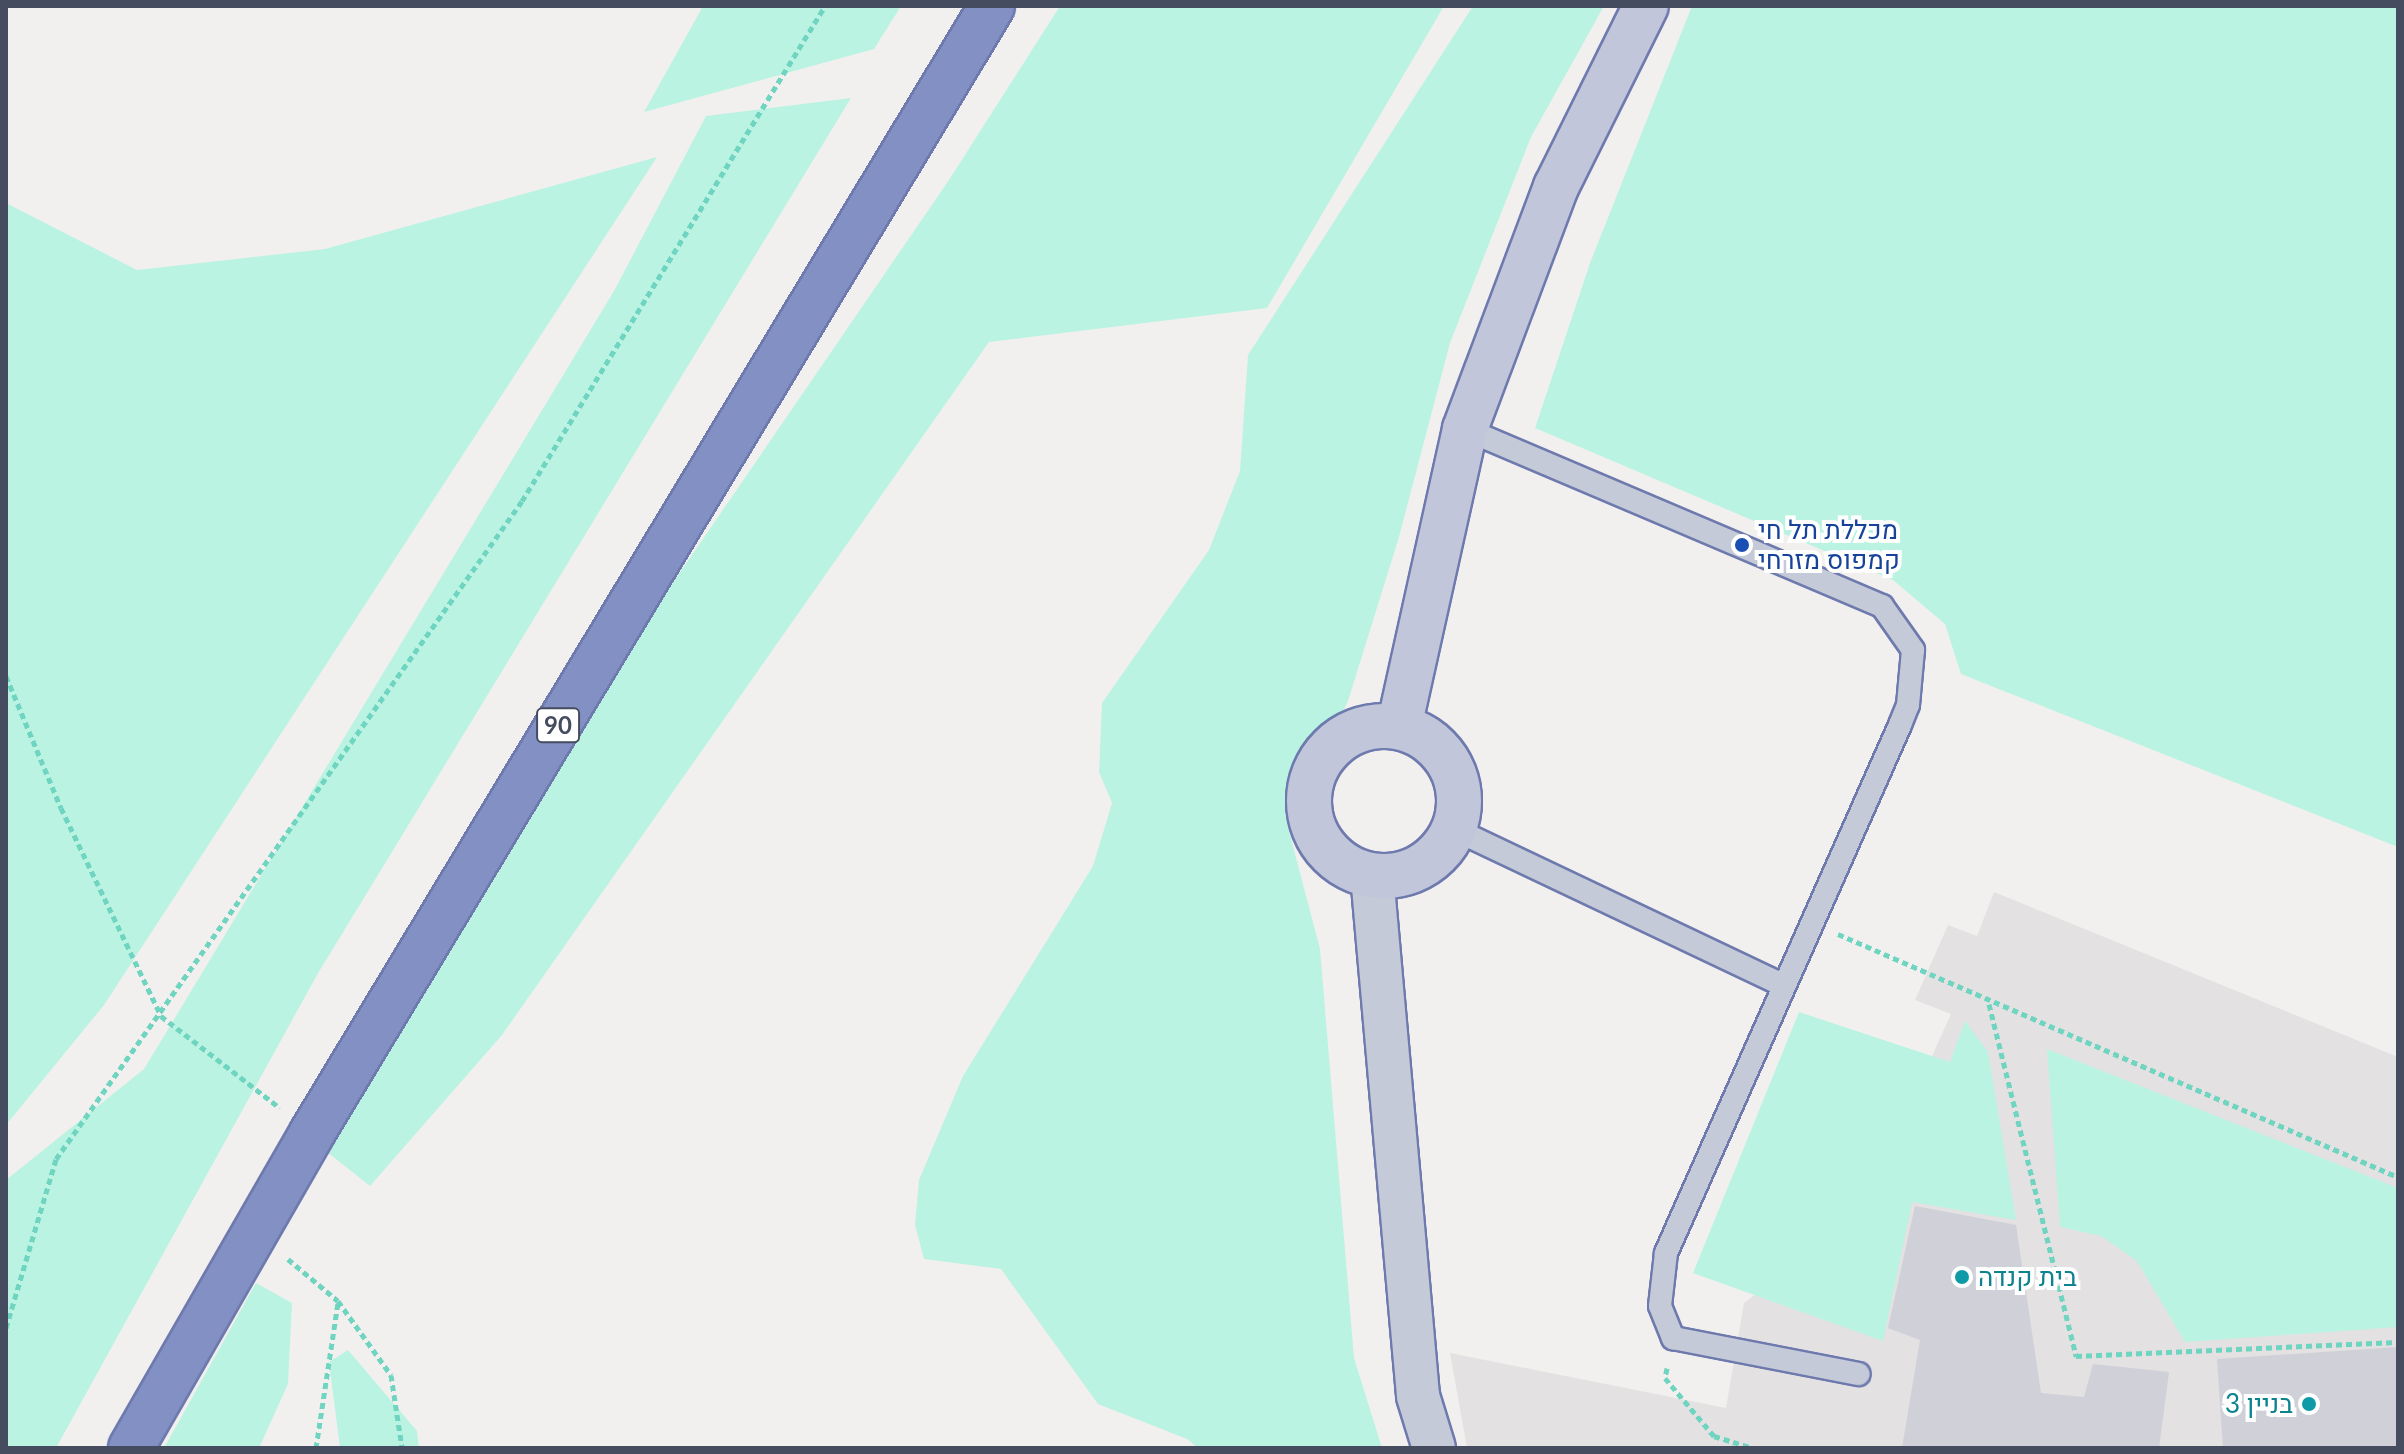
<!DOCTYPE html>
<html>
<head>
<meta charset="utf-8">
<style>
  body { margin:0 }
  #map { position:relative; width:2404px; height:1454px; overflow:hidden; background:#f2f0ef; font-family:Lato,Heebo,sans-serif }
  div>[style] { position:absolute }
  .education>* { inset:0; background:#e3e1e1 }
  .green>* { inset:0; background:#baf3e1 }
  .building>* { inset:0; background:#cfd0d8 }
  .path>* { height:5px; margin-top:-2.5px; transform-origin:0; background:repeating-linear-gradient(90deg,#6fd4c0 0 6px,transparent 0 10px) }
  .roads { filter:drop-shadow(2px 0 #6e7aae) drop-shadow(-2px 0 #6e7aae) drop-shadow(0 2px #6e7aae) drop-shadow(0 -2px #6e7aae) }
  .lane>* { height:22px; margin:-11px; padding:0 11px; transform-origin:11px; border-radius:11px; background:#c5cad8 }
  .street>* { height:42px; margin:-21px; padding:0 21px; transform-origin:21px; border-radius:21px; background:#c5cad8 }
  .secondary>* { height:44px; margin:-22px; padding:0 22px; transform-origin:22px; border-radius:22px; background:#c1c6da }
  .secondary>.ring { margin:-22px; padding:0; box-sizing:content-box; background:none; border:44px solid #c1c6da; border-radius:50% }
  .highway>* { height:44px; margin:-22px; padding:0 22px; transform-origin:22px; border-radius:22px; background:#8390c3 }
  .dots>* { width:22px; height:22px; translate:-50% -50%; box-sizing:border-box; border:4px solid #fff; border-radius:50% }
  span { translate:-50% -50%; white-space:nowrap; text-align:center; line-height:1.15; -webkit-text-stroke:8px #fff; paint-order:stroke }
  .shield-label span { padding:2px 6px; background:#fff; border:2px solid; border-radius:6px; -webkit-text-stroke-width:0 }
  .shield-label { font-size:24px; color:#464c5f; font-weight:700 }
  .transit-label { font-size:26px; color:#164399 }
  .left { translate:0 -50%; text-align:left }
  .culture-label { font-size:26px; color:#0d838f }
  .right { translate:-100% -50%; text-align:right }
  .frame { position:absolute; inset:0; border:8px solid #464c5f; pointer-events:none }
</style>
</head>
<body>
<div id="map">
  <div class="education">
    <div style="clip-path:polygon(1994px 892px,2398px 1057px,2398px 1448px,1467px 1448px,1450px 1353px,1726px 1408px,1744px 1303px,1861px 1214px,1951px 1014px,1915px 1000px,1948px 925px,1977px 936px)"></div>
  </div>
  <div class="green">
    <div style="clip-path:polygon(703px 6px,901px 6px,874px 49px,644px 112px)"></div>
    <div style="clip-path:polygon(1060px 6px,1444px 6px,1267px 308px,989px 342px,502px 1035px,370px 1186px,322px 1148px,633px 641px,949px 180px)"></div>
    <div style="clip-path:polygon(1473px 6px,1604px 6px,1531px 137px,1450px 343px,1399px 537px,1348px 701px,1288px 827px,1320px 949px,1354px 1358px,1382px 1448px,1198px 1448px,1187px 1439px,1098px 1404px,1001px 1269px,924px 1259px,915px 1225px,919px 1180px,963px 1076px,1093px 866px,1112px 803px,1099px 772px,1102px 703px,1209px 550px,1240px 471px,1248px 355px)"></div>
    <div style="clip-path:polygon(1692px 6px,2398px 6px,2398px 847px,1961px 674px,1945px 624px,1893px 580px,1535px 428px,1590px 263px)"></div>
    <div style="clip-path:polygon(851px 98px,317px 975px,56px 1448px,6px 1448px,6px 1180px,144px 1069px,614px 291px,706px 116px)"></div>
    <div style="clip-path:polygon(657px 157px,104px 1005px,6px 1125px,6px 203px,137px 270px,325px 249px)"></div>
    <div style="clip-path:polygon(1799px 1012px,1950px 1062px,1965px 1021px,1988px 1052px,2016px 1220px,1912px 1202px,1883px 1341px,1693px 1273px)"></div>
    <div style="clip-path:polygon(2047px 1049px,2398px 1188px,2398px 1327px,2185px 1342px,2137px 1261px,2101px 1236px,2060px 1227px)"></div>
    <div style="clip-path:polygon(256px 1283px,292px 1303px,288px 1384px,259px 1448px,164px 1448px)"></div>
    <div style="clip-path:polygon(348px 1350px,417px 1431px,419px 1448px,340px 1448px,329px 1362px)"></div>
  </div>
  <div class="building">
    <div style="clip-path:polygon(1915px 1206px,2016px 1225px,2041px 1393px,2084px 1397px,2093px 1364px,2169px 1372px,2159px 1448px,1902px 1448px,1920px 1340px,1888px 1328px)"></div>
    <div style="clip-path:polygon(2398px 1347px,2398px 1448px,2223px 1448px,2217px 1359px)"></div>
  </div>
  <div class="path">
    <div style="left:6px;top:676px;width:143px;rotate:67.4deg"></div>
    <div style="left:61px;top:808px;width:231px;rotate:64.3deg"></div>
    <div style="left:161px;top:1016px;width:150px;rotate:37.7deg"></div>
    <div style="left:1838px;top:934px;width:610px;rotate:23.46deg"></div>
    <div style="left:1989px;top:1004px;width:363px;rotate:76.1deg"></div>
    <div style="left:2076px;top:1356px;width:322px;rotate:-2.5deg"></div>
    <div style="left:288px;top:1259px;width:65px;rotate:40deg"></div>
    <div style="left:338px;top:1301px;width:91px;rotate:54.4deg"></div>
    <div style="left:391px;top:1375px;width:74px;rotate:81.4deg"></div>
    <div style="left:6px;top:1328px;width:176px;rotate:-73.5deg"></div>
    <div style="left:56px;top:1159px;width:806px;rotate:-54.69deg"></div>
    <div style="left:522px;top:501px;width:580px;rotate:-58.53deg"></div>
    <div style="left:1667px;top:1368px;width:10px;rotate:101deg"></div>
    <div style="left:1665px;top:1378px;width:76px;rotate:49.8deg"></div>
    <div style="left:1714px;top:1436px;width:41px;rotate:17.1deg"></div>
    <div style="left:316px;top:1448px;width:148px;rotate:-81.4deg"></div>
  </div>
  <div class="roads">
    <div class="lane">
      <div style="left:1465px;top:429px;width:453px;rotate:23deg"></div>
      <div style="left:1882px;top:606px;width:54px;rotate:54.8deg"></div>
      <div style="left:1913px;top:650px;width:55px;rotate:95.2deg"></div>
      <div style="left:1908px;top:705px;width:22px;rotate:112deg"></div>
      <div style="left:1900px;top:725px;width:578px;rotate:113.9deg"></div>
      <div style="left:1666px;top:1253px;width:53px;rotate:96.5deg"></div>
      <div style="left:1660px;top:1306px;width:35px;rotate:68deg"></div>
      <div style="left:1673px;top:1338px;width:189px;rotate:11deg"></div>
      <div style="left:1454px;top:829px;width:363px;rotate:25.4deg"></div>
    </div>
    <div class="street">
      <div style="left:1372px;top:875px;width:523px;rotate:84.95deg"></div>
      <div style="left:1418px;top:1396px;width:54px;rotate:72.9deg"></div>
    </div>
    <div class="secondary">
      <div class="ring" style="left:1309px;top:726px;width:106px;height:106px"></div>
      <div style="left:1399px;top:727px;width:305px;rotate:-77.5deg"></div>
      <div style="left:1465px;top:429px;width:259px;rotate:-69.4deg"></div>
      <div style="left:1556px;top:187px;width:202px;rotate:-63.6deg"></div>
    </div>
    <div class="highway">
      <div style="left:131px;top:1448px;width:363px;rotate:-60.1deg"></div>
      <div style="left:312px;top:1133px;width:1316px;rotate:-58.89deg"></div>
    </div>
  </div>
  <div class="dots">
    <div style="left:1742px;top:545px;background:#1a4fb4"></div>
    <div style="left:1962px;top:1277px;background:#0f9aa8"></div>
    <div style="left:2309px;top:1404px;background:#0f9aa8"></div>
  </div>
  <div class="shield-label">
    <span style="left:558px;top:725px">90</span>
  </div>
  <div class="transit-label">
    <span class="left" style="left:1758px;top:545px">מכללת תל חי<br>קמפוס מזרחי</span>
  </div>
  <div class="culture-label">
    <span class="left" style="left:1978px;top:1277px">בית קנדה</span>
    <span class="right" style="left:2293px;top:1404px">בניין 3</span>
  </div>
  <div class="frame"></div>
</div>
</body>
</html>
